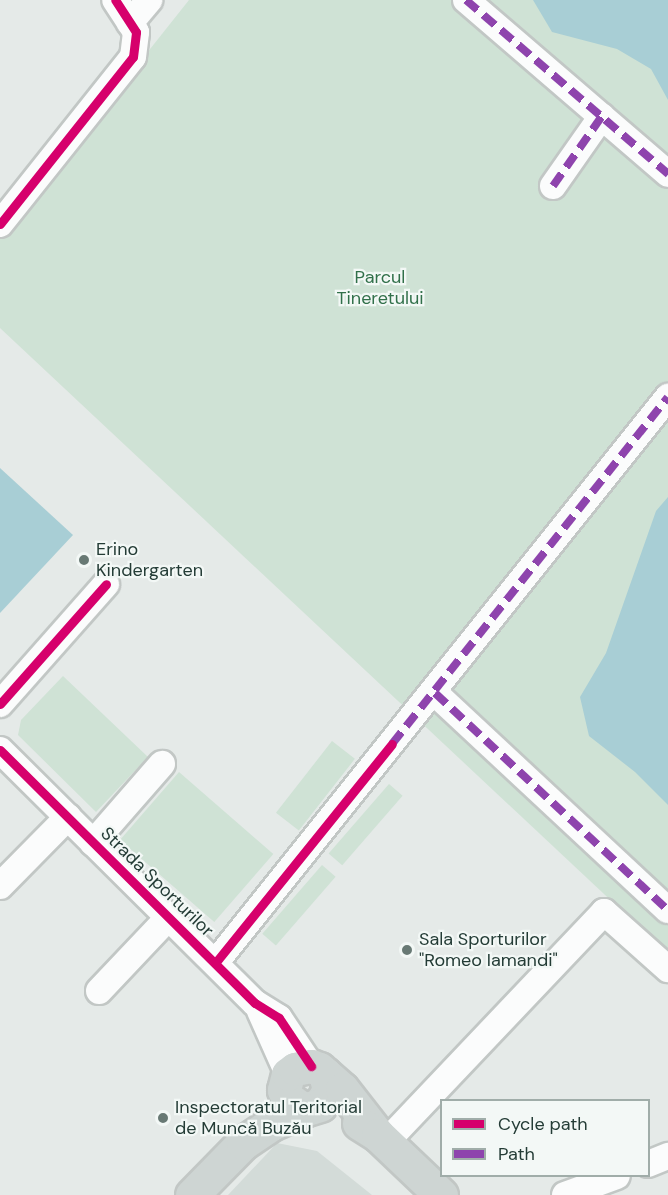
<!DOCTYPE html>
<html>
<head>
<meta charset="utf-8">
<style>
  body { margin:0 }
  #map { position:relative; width:668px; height:1195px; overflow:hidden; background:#e5eae8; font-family:"DM Sans",sans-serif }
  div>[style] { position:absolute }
  .built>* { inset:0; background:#d3dbd8 }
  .green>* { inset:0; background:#cfe2d5; transform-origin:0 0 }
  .water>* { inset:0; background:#a8ced5 }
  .roads { filter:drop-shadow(2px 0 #c2c7c5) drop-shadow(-2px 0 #c2c7c5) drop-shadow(0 2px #c2c7c5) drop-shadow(0 -2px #c2c7c5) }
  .minor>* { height:26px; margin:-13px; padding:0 13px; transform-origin:13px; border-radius:13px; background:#fbfcfc }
  .major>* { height:33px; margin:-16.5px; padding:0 16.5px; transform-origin:16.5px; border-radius:16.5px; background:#ced5d3 }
  .quiet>* { height:8px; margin-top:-4px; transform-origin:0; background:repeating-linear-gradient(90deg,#8e44ad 0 15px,transparent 0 23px) }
  .cycleway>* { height:9px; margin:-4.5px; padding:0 4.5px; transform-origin:4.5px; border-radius:4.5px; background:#d6006c }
  .dots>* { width:16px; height:16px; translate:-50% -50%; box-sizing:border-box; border:3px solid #f3f8f6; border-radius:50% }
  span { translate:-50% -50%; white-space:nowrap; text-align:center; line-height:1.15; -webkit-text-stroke:4.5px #f3f8f6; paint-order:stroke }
  .park-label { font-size:18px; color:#31704a }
  .poi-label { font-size:18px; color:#243c36 }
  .left { translate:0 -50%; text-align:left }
  .street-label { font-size:18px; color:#243c36 }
  .legend { position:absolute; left:440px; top:1099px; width:210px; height:78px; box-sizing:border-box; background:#f3f8f6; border:2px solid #a0ada9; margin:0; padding:8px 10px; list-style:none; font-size:18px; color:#243c36 }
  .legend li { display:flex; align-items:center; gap:12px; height:30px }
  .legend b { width:30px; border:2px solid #a0ada9 }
</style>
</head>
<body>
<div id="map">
  <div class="built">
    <div style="clip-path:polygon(277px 1143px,317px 1151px,372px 1195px,228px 1195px)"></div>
  </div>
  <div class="green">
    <div style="clip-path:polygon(189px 0,668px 0,668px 954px,0 328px,0 238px)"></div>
    <div style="clip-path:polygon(63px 676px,148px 757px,96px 812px,18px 735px,21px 720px)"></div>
    <div style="left:332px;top:741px;width:29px;height:91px;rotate:38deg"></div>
    <div style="left:179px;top:772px;width:125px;height:90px;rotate:41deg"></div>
    <div style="left:389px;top:784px;width:18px;height:92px;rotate:41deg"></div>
    <div style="left:322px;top:865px;width:18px;height:91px;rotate:41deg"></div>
  </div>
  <div class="water">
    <div style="clip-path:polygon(533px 0,668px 0,668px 100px,651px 69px,617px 49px,552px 32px)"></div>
    <div style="clip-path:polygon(0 468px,73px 535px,0 613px)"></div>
    <div style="clip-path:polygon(668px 497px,668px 805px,635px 772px,589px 736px,580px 697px,606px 653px,656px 511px)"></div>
  </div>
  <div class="roads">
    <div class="minor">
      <div style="left:466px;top:0;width:267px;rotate:40.7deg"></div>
      <div style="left:130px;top:23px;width:30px;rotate:-50deg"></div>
      <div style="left:553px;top:186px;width:85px;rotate:-55deg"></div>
      <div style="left:0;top:224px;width:213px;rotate:-51.5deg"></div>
      <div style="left:133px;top:57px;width:25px;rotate:-83deg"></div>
      <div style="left:136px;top:32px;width:38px;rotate:-123deg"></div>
      <div style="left:435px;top:693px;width:318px;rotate:43deg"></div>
      <div style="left:0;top:704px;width:160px;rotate:-48.5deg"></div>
      <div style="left:0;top:750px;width:359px;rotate:44.8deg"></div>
      <div style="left:255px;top:1003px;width:28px;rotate:32deg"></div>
      <div style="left:279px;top:1018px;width:58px;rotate:56.3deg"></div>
      <div style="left:93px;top:843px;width:105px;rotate:-48.9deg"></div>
      <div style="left:0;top:886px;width:97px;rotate:-45.4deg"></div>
      <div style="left:216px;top:962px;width:724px;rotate:-51.34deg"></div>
      <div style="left:99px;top:991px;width:100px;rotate:-46.6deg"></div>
      <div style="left:260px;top:1011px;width:69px;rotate:66deg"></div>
      <div style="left:386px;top:1142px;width:317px;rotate:-46.5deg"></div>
      <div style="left:604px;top:912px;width:86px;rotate:41.7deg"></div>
      <div style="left:648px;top:1164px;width:22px;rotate:-22deg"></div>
      <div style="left:565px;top:1195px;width:55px;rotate:-20.1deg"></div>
    </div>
    <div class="major">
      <div style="left:325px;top:1074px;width:16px;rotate:76deg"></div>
      <div style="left:329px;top:1090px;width:17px;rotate:121deg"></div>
      <div style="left:320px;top:1105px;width:17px;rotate:163deg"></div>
      <div style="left:304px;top:1110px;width:19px;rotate:-145deg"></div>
      <div style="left:288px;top:1099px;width:10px;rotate:-114deg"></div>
      <div style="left:284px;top:1090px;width:16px;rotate:-76deg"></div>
      <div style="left:288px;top:1074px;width:9px;rotate:-36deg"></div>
      <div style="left:295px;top:1069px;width:16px;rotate:-11deg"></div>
      <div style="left:311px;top:1066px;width:9px;rotate:21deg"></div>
      <div style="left:319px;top:1069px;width:30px;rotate:41deg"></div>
      <div style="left:342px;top:1089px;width:58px;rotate:52deg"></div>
      <div style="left:359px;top:1123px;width:22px;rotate:32deg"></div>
      <div style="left:378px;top:1135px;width:87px;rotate:43.6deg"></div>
      <div style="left:192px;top:1195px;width:73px;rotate:-45.6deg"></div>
      <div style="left:243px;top:1143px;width:34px;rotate:-34deg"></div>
      <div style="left:271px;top:1124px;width:36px;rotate:-23deg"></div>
    </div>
  </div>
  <div class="quiet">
    <div style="left:466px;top:0;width:267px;rotate:40.7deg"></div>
    <div style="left:553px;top:186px;width:85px;rotate:-55deg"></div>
    <div style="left:435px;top:693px;width:318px;rotate:43deg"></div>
    <div style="left:392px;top:744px;width:443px;rotate:-51.5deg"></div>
  </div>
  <div class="cycleway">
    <div style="left:0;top:224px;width:213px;rotate:-51.5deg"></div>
    <div style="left:133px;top:57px;width:25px;rotate:-83deg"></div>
    <div style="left:136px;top:32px;width:38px;rotate:-123deg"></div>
    <div style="left:0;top:704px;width:160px;rotate:-48.5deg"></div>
    <div style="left:0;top:750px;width:359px;rotate:44.8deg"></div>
    <div style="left:255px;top:1003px;width:28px;rotate:32deg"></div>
    <div style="left:279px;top:1018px;width:58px;rotate:56.3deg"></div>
    <div style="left:216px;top:962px;width:280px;rotate:-51.1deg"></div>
  </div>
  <div class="dots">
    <div style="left:84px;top:560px;background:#687974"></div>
    <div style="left:407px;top:950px;background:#687974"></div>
    <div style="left:163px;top:1118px;background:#687974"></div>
  </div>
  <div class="park-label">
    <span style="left:380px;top:288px">Parcul<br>Tineretului</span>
  </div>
  <div class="poi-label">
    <span class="left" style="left:96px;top:560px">Erino<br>Kindergarten</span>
    <span class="left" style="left:419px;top:950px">Sala Sporturilor<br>"Romeo Iamandi"</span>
    <span class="left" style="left:175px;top:1118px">Inspectoratul Teritorial<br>de Muncă Buzău</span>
  </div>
  <div class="street-label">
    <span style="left:157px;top:882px;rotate:44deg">Strada Sporturilor</span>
  </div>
  <ul class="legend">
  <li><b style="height:8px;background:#d6006c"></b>Cycle path</li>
  <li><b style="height:8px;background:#8e44ad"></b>Path</li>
  </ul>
</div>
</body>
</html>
